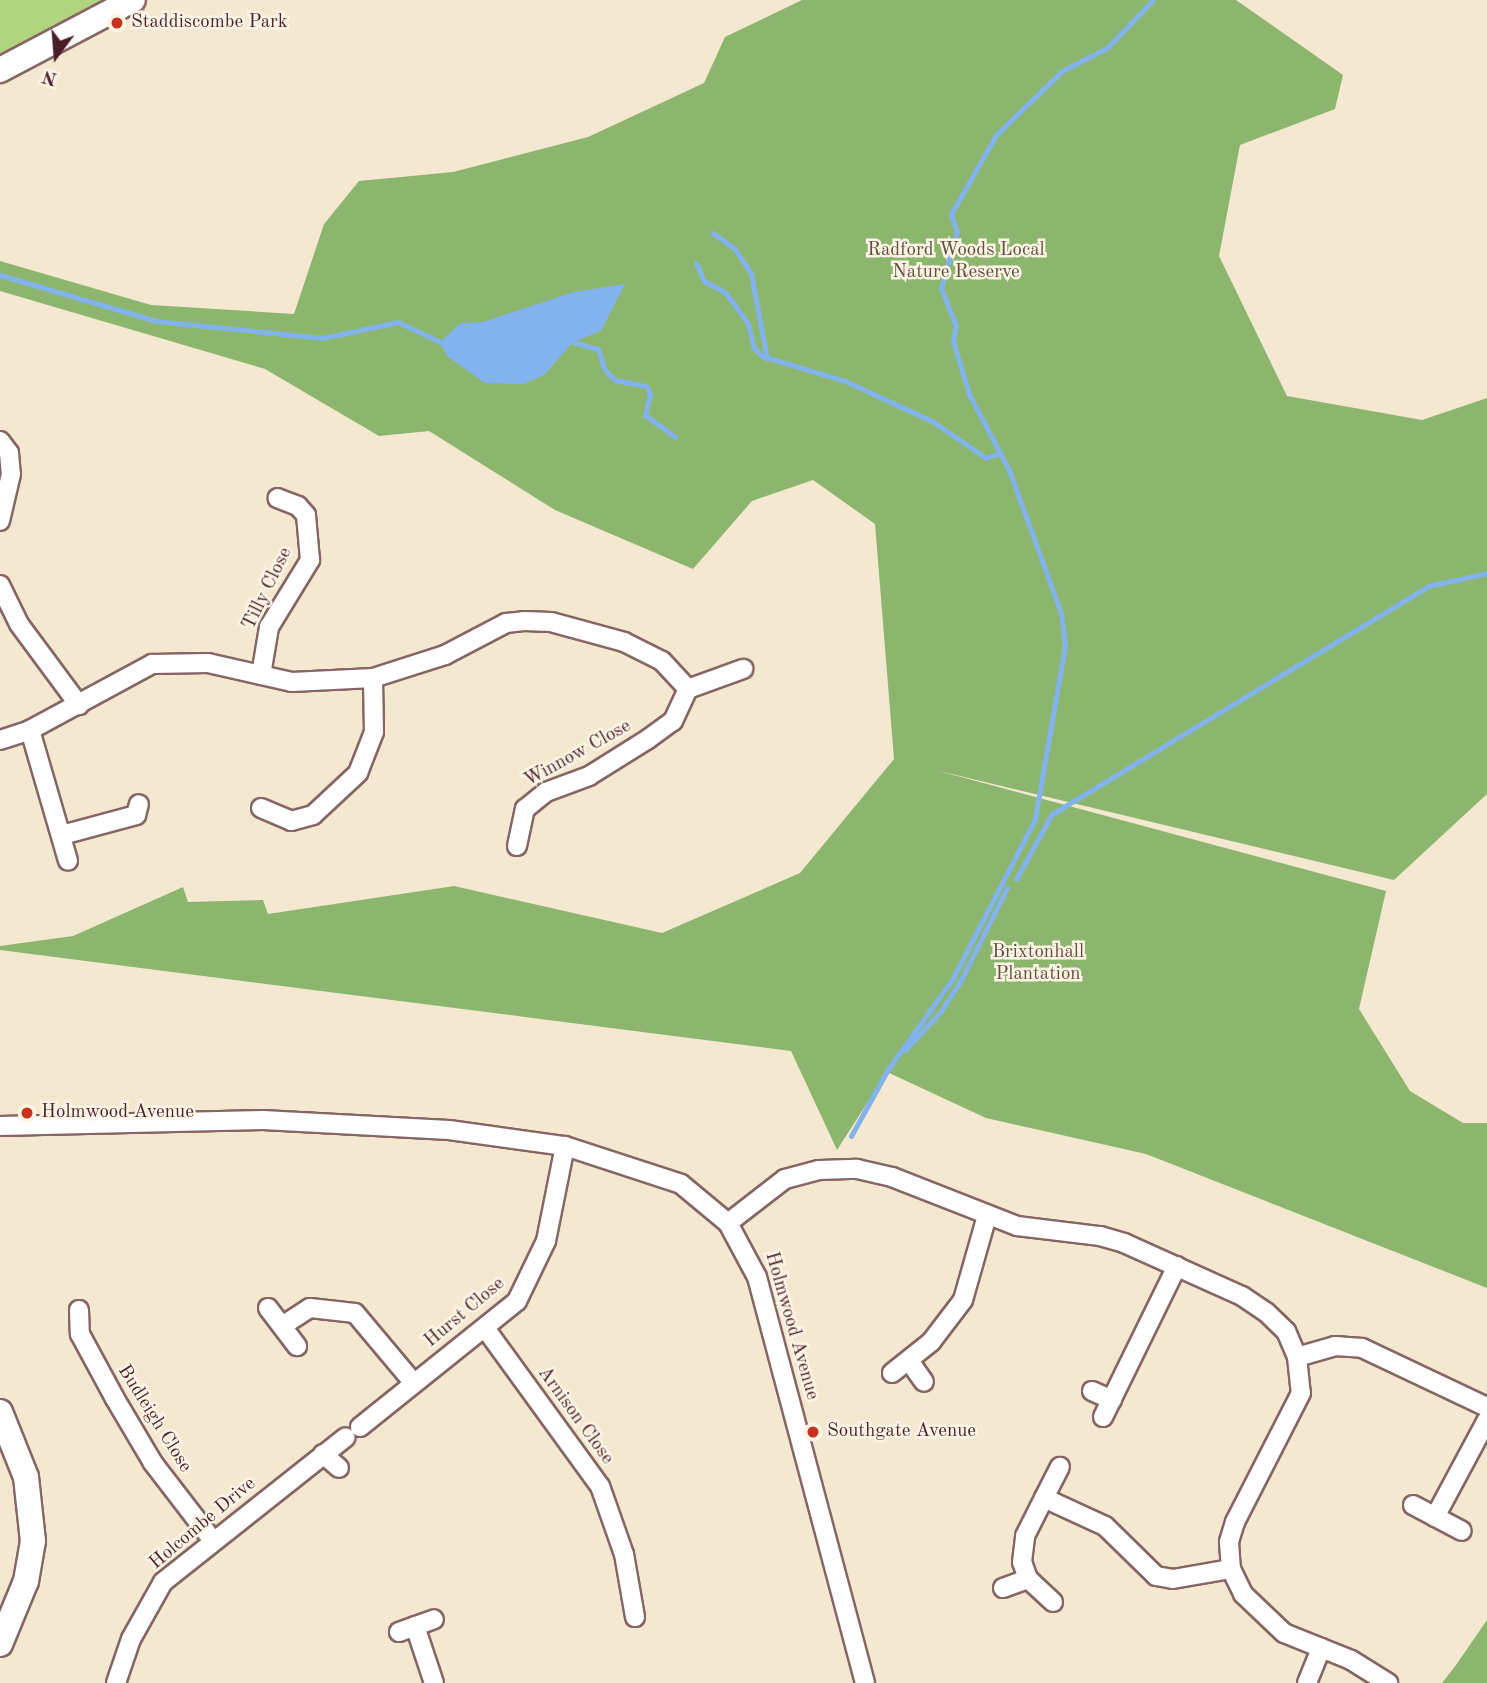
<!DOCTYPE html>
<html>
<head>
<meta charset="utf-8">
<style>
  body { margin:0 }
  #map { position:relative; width:1487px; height:1683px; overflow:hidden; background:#f4e9d0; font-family:"Old Standard TT",serif }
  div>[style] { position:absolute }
  .green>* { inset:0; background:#b0d57e }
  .forest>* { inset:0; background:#8cb66d }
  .water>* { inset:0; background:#82b3ee }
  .stream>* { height:5px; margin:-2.5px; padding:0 2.5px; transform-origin:2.5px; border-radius:2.5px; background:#82b3ee }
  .roads { filter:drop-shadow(2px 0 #866665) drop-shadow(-2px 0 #866665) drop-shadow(0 2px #866665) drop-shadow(0 -2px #866665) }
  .street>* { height:18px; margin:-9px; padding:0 9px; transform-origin:9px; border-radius:9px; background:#fff }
  .secondary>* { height:24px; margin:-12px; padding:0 12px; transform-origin:12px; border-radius:12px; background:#fff }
  .dots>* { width:19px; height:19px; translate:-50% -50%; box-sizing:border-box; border:4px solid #fcf5e5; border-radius:50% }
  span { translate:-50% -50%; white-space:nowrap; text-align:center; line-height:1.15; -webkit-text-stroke:5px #fcf5e5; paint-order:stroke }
  .poi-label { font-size:19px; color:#4a1f2b }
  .left { translate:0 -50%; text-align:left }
  .park-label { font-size:19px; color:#644c40 }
  .street-label { font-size:19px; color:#4a1f2b }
  .north { position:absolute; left:21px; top:21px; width:70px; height:70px; -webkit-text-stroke:5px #fcf5e5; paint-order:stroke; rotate:196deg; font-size:19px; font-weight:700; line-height:28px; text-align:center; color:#4a1f2b }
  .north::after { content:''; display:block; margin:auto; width:24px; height:32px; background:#4a1f2b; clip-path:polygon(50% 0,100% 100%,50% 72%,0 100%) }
</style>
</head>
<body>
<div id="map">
  <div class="green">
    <div style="clip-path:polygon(0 0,121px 0,0 53px)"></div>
  </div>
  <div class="forest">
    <div style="clip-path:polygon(802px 0,1236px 0,1343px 75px,1335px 109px,1240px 145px,1219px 256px,1287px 396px,1422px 420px,1487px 398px,1487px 794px,1394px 880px,935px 770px,1386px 891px,1359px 1009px,1410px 1091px,1463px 1123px,1487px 1123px,1487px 1288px,1146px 1154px,986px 1118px,887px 1072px,837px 1150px,791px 1051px,0 950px,0 946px,73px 936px,183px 887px,188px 902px,263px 900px,268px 914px,454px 886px,662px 933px,800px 873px,894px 759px,875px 524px,813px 480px,752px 501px,693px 569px,555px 510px,429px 431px,379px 436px,265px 369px,0 291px,0 261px,151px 305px,294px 314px,324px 224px,359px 181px,453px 172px,588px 137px,704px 83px,725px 37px)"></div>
    <div style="clip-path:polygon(1487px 1620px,1487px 1683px,1442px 1683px,1456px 1665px)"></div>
  </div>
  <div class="water">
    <div style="clip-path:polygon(625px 284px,601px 331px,573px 342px,544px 375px,524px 384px,485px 383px,447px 356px,440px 342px,461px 323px,483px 322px,574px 292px)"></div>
  </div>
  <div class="stream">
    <div style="left:713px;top:233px;width:27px;rotate:36deg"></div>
    <div style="left:735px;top:249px;width:30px;rotate:57deg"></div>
    <div style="left:751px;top:274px;width:86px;rotate:79.3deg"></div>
    <div style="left:696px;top:263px;width:20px;rotate:66deg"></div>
    <div style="left:704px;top:281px;width:24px;rotate:28deg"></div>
    <div style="left:725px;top:292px;width:39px;rotate:54deg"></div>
    <div style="left:748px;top:324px;width:25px;rotate:76deg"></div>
    <div style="left:754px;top:348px;width:11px;rotate:45deg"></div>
    <div style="left:762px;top:356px;width:87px;rotate:16.8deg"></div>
    <div style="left:845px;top:381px;width:96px;rotate:24.7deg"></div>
    <div style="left:932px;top:421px;width:65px;rotate:34.4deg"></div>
    <div style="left:986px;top:458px;width:15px;rotate:-20deg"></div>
    <div style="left:0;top:275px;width:163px;rotate:16.4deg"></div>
    <div style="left:156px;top:321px;width:168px;rotate:5.8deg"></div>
    <div style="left:323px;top:338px;width:77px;rotate:-12deg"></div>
    <div style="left:398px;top:322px;width:47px;rotate:25.5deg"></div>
    <div style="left:573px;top:342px;width:26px;rotate:16deg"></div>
    <div style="left:598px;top:349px;width:22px;rotate:72deg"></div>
    <div style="left:605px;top:370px;width:14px;rotate:45deg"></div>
    <div style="left:615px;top:380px;width:32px;rotate:11deg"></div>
    <div style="left:646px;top:386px;width:10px;rotate:66deg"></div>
    <div style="left:650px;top:395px;width:21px;rotate:104deg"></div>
    <div style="left:645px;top:415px;width:37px;rotate:36deg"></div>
    <div style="left:1016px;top:879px;width:74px;rotate:-61deg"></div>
    <div style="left:1052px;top:814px;width:440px;rotate:-31.2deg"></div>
    <div style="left:1428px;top:586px;width:60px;rotate:-12.4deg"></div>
    <div style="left:905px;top:1050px;width:53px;rotate:-47.3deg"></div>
    <div style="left:941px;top:1011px;width:37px;rotate:-57deg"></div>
    <div style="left:961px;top:980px;width:103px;rotate:-63.4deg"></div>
    <div style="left:886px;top:1072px;width:115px;rotate:-54.5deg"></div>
    <div style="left:953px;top:978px;width:179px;rotate:-62.7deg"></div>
    <div style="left:1035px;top:819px;width:176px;rotate:-80.2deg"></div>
    <div style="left:1065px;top:646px;width:33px;rotate:-97deg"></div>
    <div style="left:1061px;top:613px;width:152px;rotate:-110deg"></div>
    <div style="left:1009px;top:470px;width:86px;rotate:-117.8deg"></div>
    <div style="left:969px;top:394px;width:55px;rotate:-106.8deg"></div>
    <div style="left:953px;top:341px;width:15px;rotate:-79deg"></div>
    <div style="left:956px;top:326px;width:41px;rotate:-111.5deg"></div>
    <div style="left:941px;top:288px;width:58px;rotate:-74.1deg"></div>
    <div style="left:957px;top:232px;width:19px;rotate:-108deg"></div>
    <div style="left:951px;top:214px;width:91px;rotate:-60.3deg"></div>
    <div style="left:996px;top:135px;width:92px;rotate:-44.1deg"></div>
    <div style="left:1062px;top:71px;width:51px;rotate:-27.1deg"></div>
    <div style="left:1107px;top:48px;width:66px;rotate:-46.2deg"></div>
    <div style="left:851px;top:1136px;width:74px;rotate:-61deg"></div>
  </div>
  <div class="roads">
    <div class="street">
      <div style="left:0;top:441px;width:15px;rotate:53deg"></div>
      <div style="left:9px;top:453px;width:21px;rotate:85deg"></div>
      <div style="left:11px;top:474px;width:48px;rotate:103.2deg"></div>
      <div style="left:0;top:585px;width:43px;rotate:64deg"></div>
      <div style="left:19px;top:624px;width:101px;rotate:53.5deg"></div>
      <div style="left:261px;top:675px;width:49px;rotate:-80.5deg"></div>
      <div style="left:269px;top:627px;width:79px;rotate:-58.5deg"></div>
      <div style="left:310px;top:560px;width:45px;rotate:-95.1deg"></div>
      <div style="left:306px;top:515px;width:12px;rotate:-132deg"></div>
      <div style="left:298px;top:506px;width:22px;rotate:-159deg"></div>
      <div style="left:30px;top:730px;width:136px;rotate:73.8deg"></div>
      <div style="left:0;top:740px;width:32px;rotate:-18deg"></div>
      <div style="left:30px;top:730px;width:139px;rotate:-28.4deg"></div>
      <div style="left:152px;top:664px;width:56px;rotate:-1deg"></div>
      <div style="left:208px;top:663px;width:86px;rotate:12.7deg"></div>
      <div style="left:292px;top:682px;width:81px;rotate:-2.8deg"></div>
      <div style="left:373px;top:678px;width:76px;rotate:-17.7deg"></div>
      <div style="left:445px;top:655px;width:69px;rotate:-27.7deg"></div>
      <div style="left:506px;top:623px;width:18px;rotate:-6deg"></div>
      <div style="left:524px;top:621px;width:27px;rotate:2deg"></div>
      <div style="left:551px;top:622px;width:76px;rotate:15.3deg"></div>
      <div style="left:624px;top:642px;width:42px;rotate:26.6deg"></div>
      <div style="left:662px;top:661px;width:38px;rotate:47deg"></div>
      <div style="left:261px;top:808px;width:33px;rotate:23deg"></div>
      <div style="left:291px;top:821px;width:23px;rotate:-15deg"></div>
      <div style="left:313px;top:815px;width:62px;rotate:-43deg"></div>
      <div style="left:358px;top:773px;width:44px;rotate:-68.7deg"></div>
      <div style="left:374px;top:732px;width:54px;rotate:-91.1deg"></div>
      <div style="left:62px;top:835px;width:77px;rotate:-15.1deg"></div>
      <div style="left:136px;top:815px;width:11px;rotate:-75deg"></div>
      <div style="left:517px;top:846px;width:38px;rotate:-78deg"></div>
      <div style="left:525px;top:809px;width:27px;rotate:-39deg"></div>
      <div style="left:546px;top:792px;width:46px;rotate:-20.4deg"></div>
      <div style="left:589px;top:776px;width:70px;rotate:-32.1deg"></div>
      <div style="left:648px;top:739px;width:31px;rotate:-36deg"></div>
      <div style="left:673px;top:721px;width:35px;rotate:-65deg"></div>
      <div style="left:688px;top:689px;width:59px;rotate:-20deg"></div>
      <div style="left:0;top:1126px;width:263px;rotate:-1.3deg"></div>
      <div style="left:263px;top:1120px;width:186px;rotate:3.1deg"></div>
      <div style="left:449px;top:1130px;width:117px;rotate:7.9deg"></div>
      <div style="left:565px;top:1146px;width:122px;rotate:18.1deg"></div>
      <div style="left:681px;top:1184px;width:61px;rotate:39.7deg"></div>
      <div style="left:728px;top:1223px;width:61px;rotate:61.8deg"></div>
      <div style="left:757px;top:1277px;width:420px;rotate:75.1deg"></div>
      <div style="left:728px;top:1223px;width:72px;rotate:-37.7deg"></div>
      <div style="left:785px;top:1179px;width:35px;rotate:-15deg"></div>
      <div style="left:819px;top:1170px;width:38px;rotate:-2deg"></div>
      <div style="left:857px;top:1169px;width:36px;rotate:13deg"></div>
      <div style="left:892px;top:1177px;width:134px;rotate:21.4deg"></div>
      <div style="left:1017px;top:1226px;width:84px;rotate:6.9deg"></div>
      <div style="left:1100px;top:1236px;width:25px;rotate:16deg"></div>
      <div style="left:1124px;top:1243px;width:129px;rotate:24.2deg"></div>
      <div style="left:1242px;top:1296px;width:29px;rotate:34deg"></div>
      <div style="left:1266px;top:1312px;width:28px;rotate:44deg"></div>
      <div style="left:1286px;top:1331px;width:28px;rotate:67deg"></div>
      <div style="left:1297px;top:1357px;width:36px;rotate:84deg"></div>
      <div style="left:1301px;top:1393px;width:145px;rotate:117.1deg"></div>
      <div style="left:1235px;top:1522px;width:21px;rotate:107deg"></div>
      <div style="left:1229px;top:1542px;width:27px;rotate:86deg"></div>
      <div style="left:1231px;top:1569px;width:28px;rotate:64deg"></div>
      <div style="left:1243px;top:1594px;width:57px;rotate:43.6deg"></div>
      <div style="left:1284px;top:1633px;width:72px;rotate:21.9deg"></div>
      <div style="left:1351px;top:1660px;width:44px;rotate:31.9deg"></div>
      <div style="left:268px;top:1308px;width:48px;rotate:52.7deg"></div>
      <div style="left:79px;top:1310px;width:24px;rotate:88deg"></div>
      <div style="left:80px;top:1334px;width:72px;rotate:61.6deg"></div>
      <div style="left:114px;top:1397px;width:77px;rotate:59.4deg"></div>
      <div style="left:153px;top:1463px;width:98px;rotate:52.4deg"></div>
      <div style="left:282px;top:1326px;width:33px;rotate:-33deg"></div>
      <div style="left:310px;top:1308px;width:45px;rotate:6.3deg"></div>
      <div style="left:355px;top:1313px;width:90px;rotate:50deg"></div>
      <div style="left:485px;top:1328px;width:195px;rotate:54deg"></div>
      <div style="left:600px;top:1486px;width:72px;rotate:70.6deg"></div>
      <div style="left:624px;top:1554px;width:64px;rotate:80.1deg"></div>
      <div style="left:1297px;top:1357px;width:40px;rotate:-16deg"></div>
      <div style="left:1335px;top:1346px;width:27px;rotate:4deg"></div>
      <div style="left:1362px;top:1348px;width:138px;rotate:25.3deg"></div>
      <div style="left:910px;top:1362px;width:24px;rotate:55deg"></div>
      <div style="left:892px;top:1373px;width:50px;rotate:-38.5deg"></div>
      <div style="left:931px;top:1342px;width:53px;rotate:-52.7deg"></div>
      <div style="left:963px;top:1300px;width:87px;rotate:-74.1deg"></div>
      <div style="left:1092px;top:1391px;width:22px;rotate:24deg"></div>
      <div style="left:1103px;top:1417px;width:168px;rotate:-63.9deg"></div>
      <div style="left:360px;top:1427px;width:201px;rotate:-38.7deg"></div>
      <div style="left:517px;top:1301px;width:67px;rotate:-64.2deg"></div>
      <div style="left:546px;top:1241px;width:97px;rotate:-78.7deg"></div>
      <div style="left:323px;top:1454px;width:21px;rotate:41deg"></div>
      <div style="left:1044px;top:1498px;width:35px;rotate:-63deg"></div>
      <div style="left:1413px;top:1505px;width:55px;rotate:28deg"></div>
      <div style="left:1435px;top:1517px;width:110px;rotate:-61.8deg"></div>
      <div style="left:1003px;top:1588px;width:27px;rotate:-20deg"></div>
      <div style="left:1053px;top:1602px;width:34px;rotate:-137deg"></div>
      <div style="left:1028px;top:1579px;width:18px;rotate:-109deg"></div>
      <div style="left:1022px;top:1562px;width:26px;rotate:-83deg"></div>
      <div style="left:1025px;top:1536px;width:42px;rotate:-63.4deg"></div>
      <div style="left:1044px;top:1498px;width:67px;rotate:24.7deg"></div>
      <div style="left:1105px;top:1526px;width:71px;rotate:44.4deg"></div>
      <div style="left:1156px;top:1576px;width:17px;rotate:10deg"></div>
      <div style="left:1173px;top:1579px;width:59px;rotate:-9.8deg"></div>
      <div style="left:415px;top:1626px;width:60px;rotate:71.6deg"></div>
      <div style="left:399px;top:1632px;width:37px;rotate:-20deg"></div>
      <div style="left:116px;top:1683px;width:46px;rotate:-71.2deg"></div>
      <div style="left:131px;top:1639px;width:65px;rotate:-60.7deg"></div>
      <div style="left:163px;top:1582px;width:233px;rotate:-38.4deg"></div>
      <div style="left:1307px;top:1683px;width:38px;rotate:-68deg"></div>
    </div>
    <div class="secondary">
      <div style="left:0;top:70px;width:150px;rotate:-27.8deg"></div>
      <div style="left:0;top:1412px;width:70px;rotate:68.2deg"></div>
      <div style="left:26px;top:1477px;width:64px;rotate:83.8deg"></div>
      <div style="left:33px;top:1541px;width:41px;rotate:99.9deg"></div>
      <div style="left:26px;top:1581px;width:68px;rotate:112.4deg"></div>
    </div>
  </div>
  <div class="dots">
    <div style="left:117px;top:23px;background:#c8321e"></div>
    <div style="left:27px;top:1113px;background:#c8321e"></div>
    <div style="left:813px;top:1432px;background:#c8321e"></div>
  </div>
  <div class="poi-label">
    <span class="left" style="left:131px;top:23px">Staddiscombe Park</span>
    <span class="left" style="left:41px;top:1113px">Holmwood Avenue</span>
    <span class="left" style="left:827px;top:1432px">Southgate Avenue</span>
  </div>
  <div class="park-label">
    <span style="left:956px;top:262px">Radford Woods Local<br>Nature Reserve</span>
    <span style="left:1038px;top:964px">Brixtonhall<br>Plantation</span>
  </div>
  <div class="street-label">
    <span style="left:268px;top:589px;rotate:-64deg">Tilly Close</span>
    <span style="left:578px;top:754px;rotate:-29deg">Winnow Close</span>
    <span style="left:465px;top:1313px;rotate:-40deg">Hurst Close</span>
    <span style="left:791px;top:1326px;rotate:74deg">Holmwood Avenue</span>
    <span style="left:575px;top:1416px;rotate:54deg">Arnison Close</span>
    <span style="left:154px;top:1419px;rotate:58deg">Budleigh Close</span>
    <span style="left:203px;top:1524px;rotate:-40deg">Holcombe Drive</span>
  </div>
  <div class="north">N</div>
</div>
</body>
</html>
